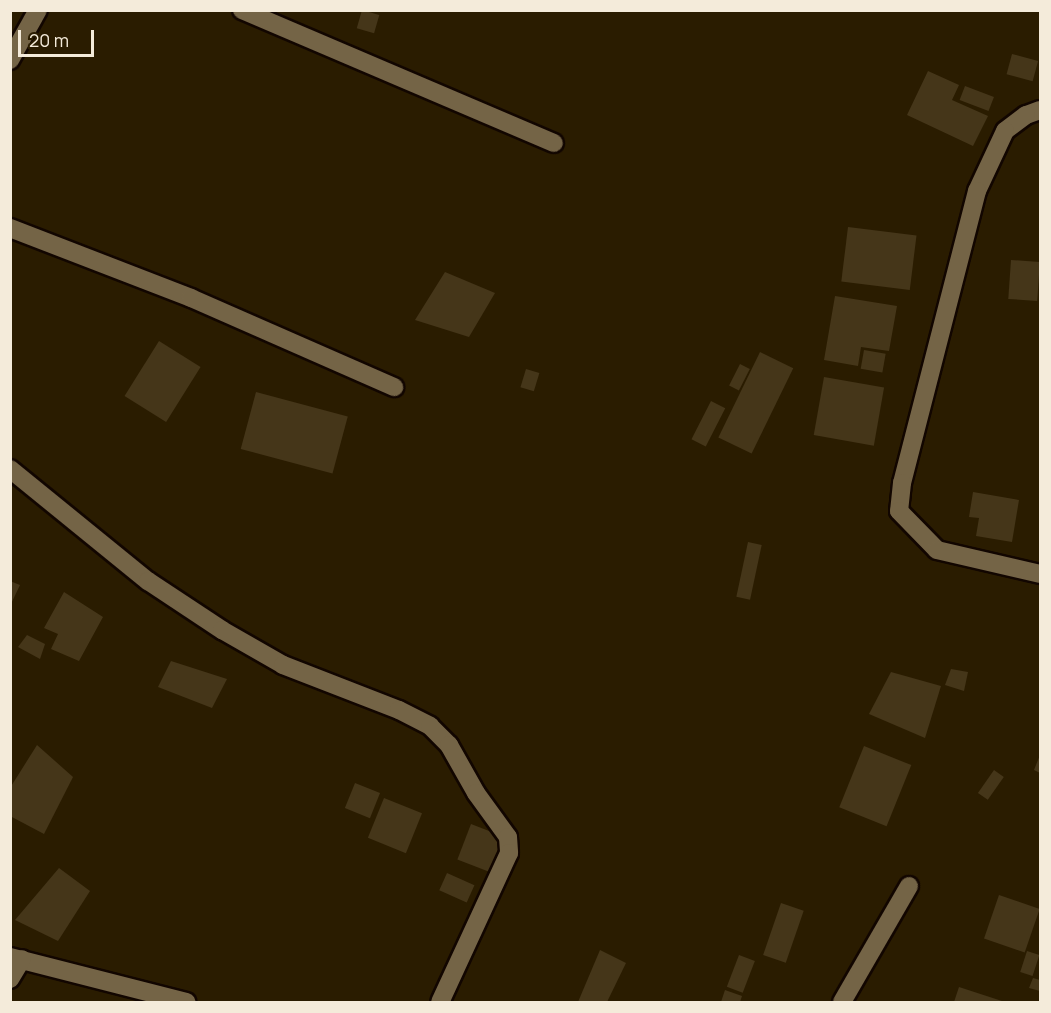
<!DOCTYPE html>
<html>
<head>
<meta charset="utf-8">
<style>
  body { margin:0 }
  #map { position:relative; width:1051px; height:1013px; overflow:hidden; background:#2a1c00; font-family:Manrope,sans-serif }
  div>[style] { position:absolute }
  .building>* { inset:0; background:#453619; transform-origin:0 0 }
  .roads { filter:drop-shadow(2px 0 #120600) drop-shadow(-2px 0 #120600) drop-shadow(0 2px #120600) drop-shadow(0 -2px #120600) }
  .street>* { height:18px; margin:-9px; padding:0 9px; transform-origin:9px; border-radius:9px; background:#746446 }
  span { translate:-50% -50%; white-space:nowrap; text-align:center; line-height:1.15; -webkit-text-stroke:4.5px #2a1c00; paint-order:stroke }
  .frame { position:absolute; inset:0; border:12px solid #f4ebda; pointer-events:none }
  .scale { position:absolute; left:18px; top:30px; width:76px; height:27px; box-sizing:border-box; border:3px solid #f4ebda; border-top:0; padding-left:8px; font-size:18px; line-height:21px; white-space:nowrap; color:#f4ebda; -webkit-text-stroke:4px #2a1c00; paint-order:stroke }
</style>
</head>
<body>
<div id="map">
  <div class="building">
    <div style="left:362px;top:10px;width:18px;height:19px;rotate:16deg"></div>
    <div style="left:1012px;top:54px;width:27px;height:21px;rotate:15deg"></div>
    <div style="clip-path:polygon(928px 71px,959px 85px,952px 100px,988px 116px,973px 146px,907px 115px)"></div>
    <div style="left:965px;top:86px;width:31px;height:15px;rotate:21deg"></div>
    <div style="left:848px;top:227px;width:69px;height:55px;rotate:7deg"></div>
    <div style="left:1011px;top:260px;width:29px;height:39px;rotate:4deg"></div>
    <div style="clip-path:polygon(445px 272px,495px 293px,469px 337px,415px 320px)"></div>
    <div style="clip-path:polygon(835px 296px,897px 306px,889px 351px,861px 347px,858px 366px,824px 360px)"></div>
    <div style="left:159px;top:341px;width:49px;height:65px;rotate:32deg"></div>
    <div style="left:864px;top:350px;width:22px;height:19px;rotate:10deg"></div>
    <div style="left:760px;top:352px;width:37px;height:95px;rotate:26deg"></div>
    <div style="left:740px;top:364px;width:11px;height:24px;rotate:27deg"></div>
    <div style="left:526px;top:369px;width:14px;height:19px;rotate:17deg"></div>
    <div style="left:824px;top:377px;width:61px;height:59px;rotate:10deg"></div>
    <div style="left:256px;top:392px;width:95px;height:59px;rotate:15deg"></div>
    <div style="left:711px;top:401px;width:16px;height:43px;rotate:27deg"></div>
    <div style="clip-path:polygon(973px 492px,1019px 500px,1012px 542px,976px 536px,979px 518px,969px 517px)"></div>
    <div style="left:748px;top:542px;width:14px;height:56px;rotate:12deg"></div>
    <div style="clip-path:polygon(10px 581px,20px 585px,10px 606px)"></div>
    <div style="clip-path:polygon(64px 592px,103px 617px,79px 661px,51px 649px,58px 634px,44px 628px)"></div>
    <div style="clip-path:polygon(27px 635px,45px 644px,40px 659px,18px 647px)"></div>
    <div style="clip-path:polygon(171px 661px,227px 679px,212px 708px,158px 687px)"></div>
    <div style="clip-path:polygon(951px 669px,968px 672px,964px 691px,945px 685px)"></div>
    <div style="clip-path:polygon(891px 672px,941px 686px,925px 738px,869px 714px)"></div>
    <div style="clip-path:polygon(37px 745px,73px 777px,44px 834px,10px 816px,10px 788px)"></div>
    <div style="left:864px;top:746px;width:51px;height:66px;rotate:22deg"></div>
    <div style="clip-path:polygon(1040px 755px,1040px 773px,1034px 770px)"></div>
    <div style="left:994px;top:770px;width:12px;height:28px;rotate:35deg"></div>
    <div style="left:355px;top:783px;width:27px;height:27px;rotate:22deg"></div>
    <div style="left:384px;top:798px;width:41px;height:43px;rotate:22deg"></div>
    <div style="left:471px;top:824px;width:36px;height:38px;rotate:21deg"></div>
    <div style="clip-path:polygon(59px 868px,90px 891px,58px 941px,15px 920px)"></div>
    <div style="left:447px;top:873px;width:30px;height:19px;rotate:24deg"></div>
    <div style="left:999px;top:895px;width:43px;height:46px;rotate:19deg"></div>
    <div style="left:781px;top:903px;width:24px;height:55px;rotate:19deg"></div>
    <div style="clip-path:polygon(600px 950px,626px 963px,607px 1002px,578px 1002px)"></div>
    <div style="left:1027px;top:951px;width:13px;height:22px;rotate:18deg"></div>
    <div style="left:739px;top:955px;width:17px;height:34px;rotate:21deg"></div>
    <div style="clip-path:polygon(1033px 978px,1040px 980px,1040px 991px,1029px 988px)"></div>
    <div style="clip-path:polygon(959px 987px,1005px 1002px,954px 1002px)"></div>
    <div style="clip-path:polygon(725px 990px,742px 996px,740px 1002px,721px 1002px)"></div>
  </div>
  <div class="roads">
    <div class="street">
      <div style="left:242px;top:10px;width:339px;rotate:23.1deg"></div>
      <div style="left:10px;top:60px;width:57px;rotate:-60.8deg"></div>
      <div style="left:1040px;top:110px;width:15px;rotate:160deg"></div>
      <div style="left:1026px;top:115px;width:26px;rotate:143deg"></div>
      <div style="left:1005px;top:131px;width:66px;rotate:115deg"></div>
      <div style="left:977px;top:191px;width:301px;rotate:104.4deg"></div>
      <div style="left:902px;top:483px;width:28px;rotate:96deg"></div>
      <div style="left:899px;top:511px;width:54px;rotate:45.7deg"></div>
      <div style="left:937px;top:550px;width:106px;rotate:13.1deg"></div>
      <div style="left:10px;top:228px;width:194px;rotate:21.1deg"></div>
      <div style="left:191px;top:298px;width:222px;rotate:23.7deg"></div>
      <div style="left:10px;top:469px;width:178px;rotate:39.1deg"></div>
      <div style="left:148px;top:581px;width:89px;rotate:33.5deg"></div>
      <div style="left:222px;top:630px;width:70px;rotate:29.8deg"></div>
      <div style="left:283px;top:665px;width:124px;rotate:21.2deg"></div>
      <div style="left:399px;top:710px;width:35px;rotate:27deg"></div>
      <div style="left:430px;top:726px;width:27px;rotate:45deg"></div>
      <div style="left:449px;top:745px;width:55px;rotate:60.6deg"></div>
      <div style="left:476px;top:793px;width:54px;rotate:54deg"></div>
      <div style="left:508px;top:837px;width:16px;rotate:86deg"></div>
      <div style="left:509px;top:853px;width:164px;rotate:114.8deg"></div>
      <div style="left:10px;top:957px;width:182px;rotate:14.3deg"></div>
      <div style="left:10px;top:979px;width:23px;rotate:-59deg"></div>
      <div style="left:842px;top:1002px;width:134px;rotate:-60deg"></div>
    </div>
  </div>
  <div class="frame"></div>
  <div class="scale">20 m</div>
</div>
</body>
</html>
